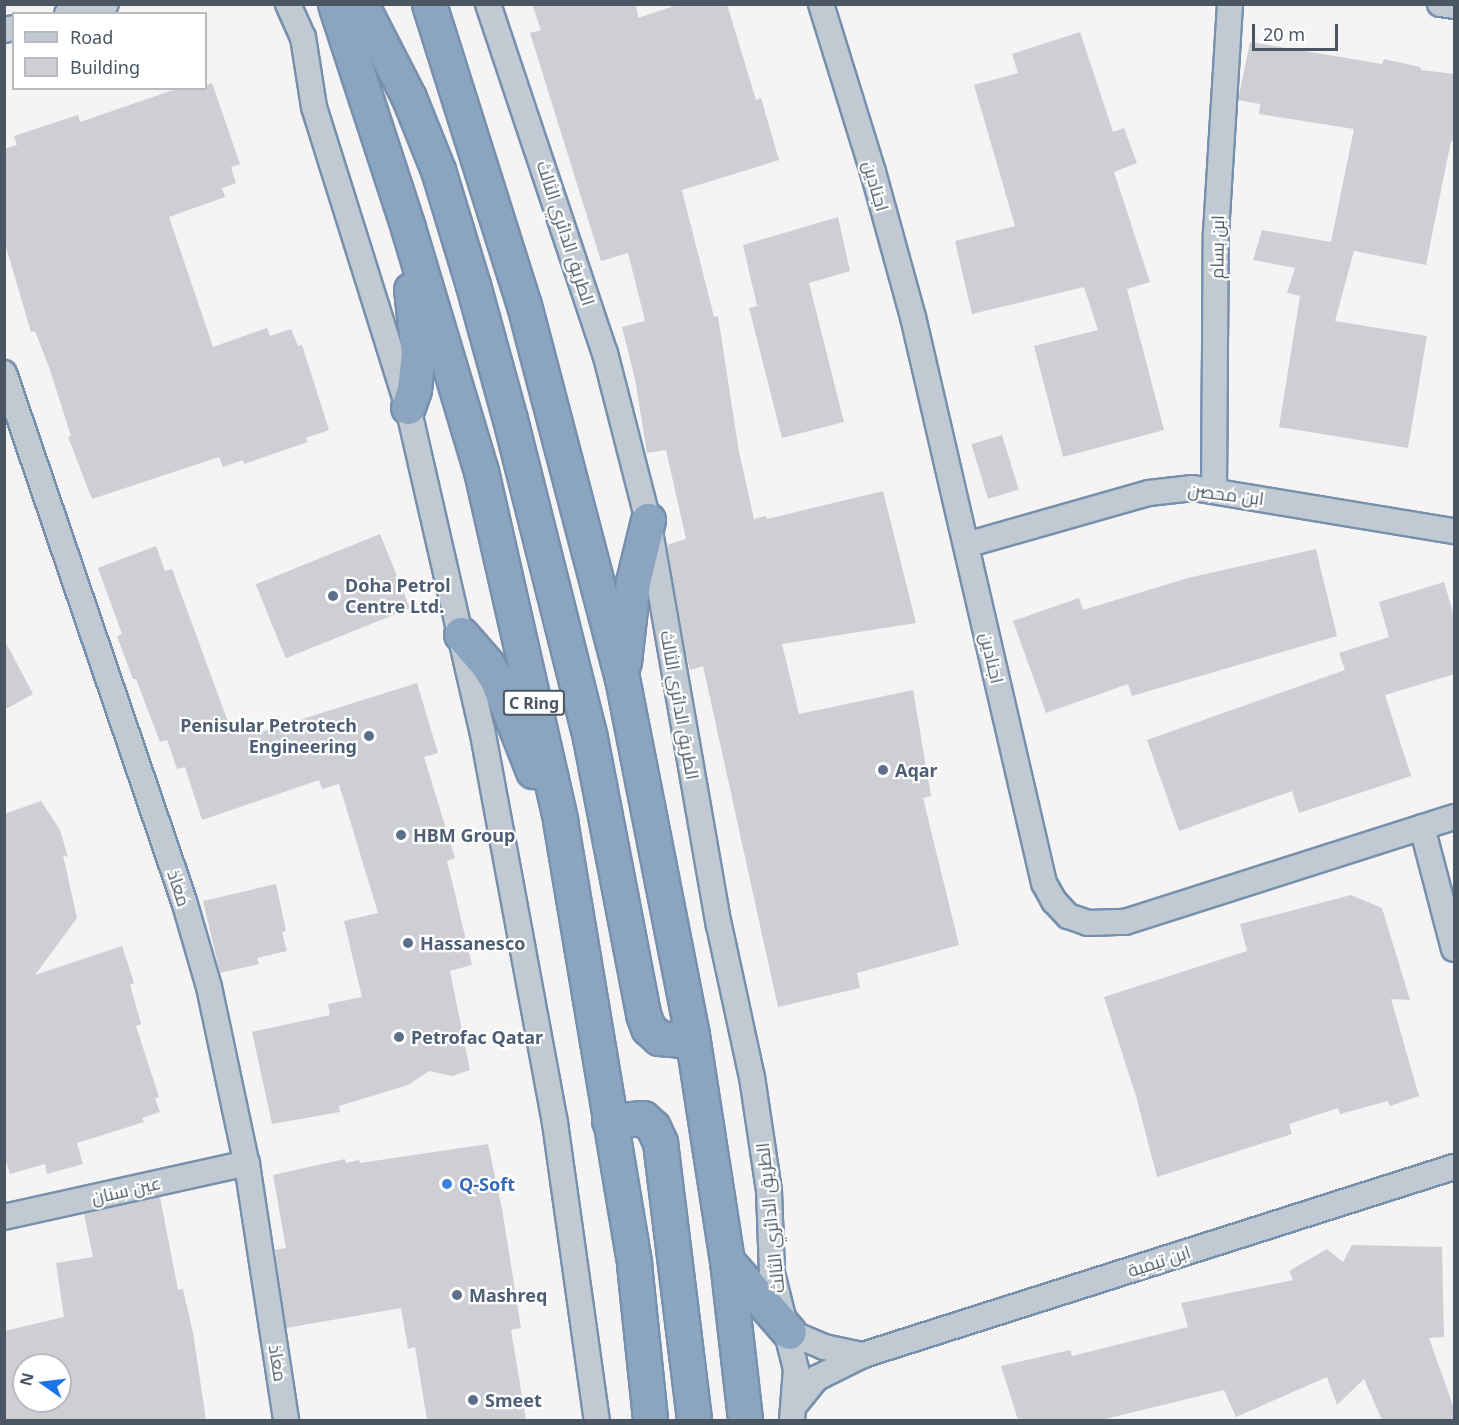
<!DOCTYPE html>
<html>
<head>
<meta charset="utf-8">
<style>
  body { margin:0 }
  #map { position:relative; width:1459px; height:1425px; overflow:hidden; background:#f5f3f3; font-family:"Noto Sans",Cairo,sans-serif }
  div>[style] { position:absolute }
  .building>* { inset:0; background:#cdcfd5; transform-origin:0 0 }
  .roads { filter:drop-shadow(2px 0 #7690ad) drop-shadow(-2px 0 #7690ad) drop-shadow(0 2px #7690ad) drop-shadow(0 -2px #7690ad) }
  .street>* { height:24px; margin:-12px; padding:0 12px; transform-origin:12px; border-radius:12px; background:#c1cad2 }
  .highway>* { height:33px; margin:-16.5px; padding:0 16.5px; transform-origin:16.5px; border-radius:16.5px; background:#8ba5c1 }
  .dots>* { width:16px; height:16px; translate:-50% -50%; box-sizing:border-box; border:3px solid #fff; border-radius:50% }
  span { translate:-50% -50%; white-space:nowrap; text-align:center; line-height:1.15; -webkit-text-stroke:4.5px #fff; paint-order:stroke }
  .shield-label span { padding:2px 4px; background:#fff; border:2px solid; border-radius:4px; -webkit-text-stroke-width:0 }
  .shield-label { font-size:16px; color:#4a5661; font-weight:700 }
  .street-label { font-size:18px; color:#4a5661 }
  .service-label { font-size:18px; color:#4e5e75; font-weight:700 }
  .left { translate:0 -50%; text-align:left }
  .right { translate:-100% -50%; text-align:right }
  .shop-label { font-size:18px; color:#366cbe; font-weight:700 }
  .frame { position:absolute; inset:0; border:6px solid #4a5661; pointer-events:none }
  .legend { position:absolute; left:12px; top:12px; width:195px; height:78px; box-sizing:border-box; background:#fff; border:2px solid #b7bbc0; margin:0; padding:8px 10px; list-style:none; font-size:18px; color:#4a5661 }
  .legend li { display:flex; align-items:center; gap:12px; height:30px }
  .legend b { width:30px; border:2px solid #b7bbc0 }
  .north { position:absolute; left:12px; top:1353px; width:60px; height:60px; box-sizing:border-box; background:#fff; border:2px solid #b7bbc0; border-radius:50%; rotate:284deg; font-size:16px; font-weight:700; line-height:24px; text-align:center; color:#4a5661 }
  .north::after { content:''; display:block; margin:auto; width:21px; height:27px; background:#1a73e8; clip-path:polygon(50% 0,100% 100%,50% 72%,0 100%) }
  .scale { position:absolute; left:1252px; top:24px; width:86px; height:27px; box-sizing:border-box; border:3px solid #4a5661; border-top:0; padding-left:8px; font-size:18px; line-height:21px; white-space:nowrap; color:#4a5661; -webkit-text-stroke:4px #fff; paint-order:stroke }
</style>
</head>
<body>
<div id="map">
  <div class="building">
    <div style="clip-path:polygon(532px 4px,636px 4px,638px 18px,680px 4px,727px 4px,756px 100px,761px 98px,779px 160px,682px 190px,714px 317px,718px 316px,739px 452px,754px 519px,766px 516px,767px 519px,883px 491px,916px 623px,782px 644px,799px 714px,913px 690px,931px 796px,923px 798px,959px 945px,857px 973px,860px 988px,778px 1007px,703px 666px,690px 670px,686px 654px,667px 545px,686px 539px,666px 450px,647px 453px,635px 379px,622px 327px,645px 321px,628px 253px,601px 261px,530px 33px,541px 30px)"></div>
    <div style="clip-path:polygon(1080px 32px,1113px 132px,1124px 128px,1137px 163px,1114px 172px,1150px 282px,1127px 289px,1164px 430px,1063px 457px,1034px 346px,1098px 330px,1084px 287px,972px 314px,955px 241px,1015px 226px,974px 85px,1018px 73px,1012px 54px)"></div>
    <div style="clip-path:polygon(1250px 42px,1382px 64px,1384px 59px,1420px 67px,1421px 70px,1455px 74px,1455px 142px,1451px 141px,1426px 265px,1354px 251px,1335px 321px,1427px 336px,1408px 448px,1279px 427px,1300px 296px,1287px 293px,1295px 268px,1253px 260px,1262px 230px,1331px 242px,1354px 129px,1259px 114px,1260px 104px,1238px 100px)"></div>
    <div style="clip-path:polygon(212px 83px,240px 164px,231px 167px,236px 183px,222px 188px,225px 197px,169px 217px,213px 347px,267px 328px,270px 336px,291px 329px,298px 346px,302px 345px,329px 430px,306px 438px,308px 442px,244px 464px,243px 460px,223px 467px,219px 457px,92px 499px,68px 437px,71px 436px,50px 370px,35px 331px,31px 332px,4px 240px,4px 149px,17px 145px,14px 136px,78px 115px,80px 122px,179px 88px,206px 88px,206px 85px)"></div>
    <div style="clip-path:polygon(838px 217px,850px 271px,809px 283px,844px 422px,782px 438px,749px 308px,757px 306px,743px 245px)"></div>
    <div style="left:1002px;top:435px;width:57px;height:32px;rotate:73deg"></div>
    <div style="left:380px;top:534px;width:80px;height:134px;rotate:68deg"></div>
    <div style="clip-path:polygon(156px 546px,165px 571px,172px 569px,232px 733px,258px 724px,261px 732px,417px 683px,438px 753px,424px 757px,455px 858px,447px 861px,472px 965px,450px 971px,470px 1070px,452px 1076px,429px 1071px,408px 1085px,339px 1106px,340px 1112px,272px 1124px,252px 1032px,330px 1015px,328px 1004px,362px 997px,344px 921px,378px 913px,339px 784px,322px 789px,319px 780px,202px 820px,185px 767px,177px 769px,167px 740px,160px 742px,136px 679px,133px 679px,117px 636px,122px 634px,98px 568px)"></div>
    <div style="clip-path:polygon(1316px 549px,1337px 636px,1132px 696px,1128px 684px,1046px 713px,1013px 621px,1079px 598px,1083px 610px,1188px 578px)"></div>
    <div style="clip-path:polygon(1444px 582px,1455px 619px,1455px 674px,1385px 695px,1411px 776px,1299px 813px,1292px 791px,1179px 831px,1147px 740px,1345px 670px,1339px 653px,1389px 637px,1379px 602px)"></div>
    <div style="clip-path:polygon(4px 639px,33px 694px,4px 710px)"></div>
    <div style="clip-path:polygon(41px 801px,60px 830px,68px 857px,63px 855px,77px 918px,35px 975px,122px 946px,134px 983px,130px 985px,141px 1024px,136px 1026px,159px 1097px,155px 1099px,160px 1112px,142px 1118px,144px 1122px,77px 1143px,83px 1164px,47px 1174px,45px 1164px,10px 1174px,4px 1156px,4px 814px)"></div>
    <div style="clip-path:polygon(276px 884px,286px 931px,282px 932px,287px 951px,257px 958px,259px 964px,220px 973px,203px 901px)"></div>
    <div style="clip-path:polygon(1351px 895px,1382px 908px,1410px 1000px,1391px 999px,1419px 1096px,1390px 1106px,1388px 1101px,1340px 1114px,1338px 1108px,1289px 1124px,1292px 1134px,1157px 1177px,1136px 1096px,1104px 997px,1247px 951px,1240px 924px)"></div>
    <div style="clip-path:polygon(488px 1144px,502px 1209px,521px 1328px,511px 1330px,526px 1420px,427px 1420px,415px 1347px,408px 1349px,401px 1308px,286px 1328px,275px 1250px,286px 1248px,273px 1175px,345px 1159px,346px 1163px,359px 1160px,360px 1163px)"></div>
    <div style="clip-path:polygon(evenodd,160px 1197px,178px 1290px,183px 1289px,193px 1333px,206px 1420px,4px 1420px,4px 1331px,64px 1317px,56px 1263px,93px 1257px,84px 1214px,160px 1197px,24px 1365px,60px 1365px,60px 1401px,24px 1401px,24px 1365px)"></div>
    <div style="clip-path:polygon(1352px 1245px,1442px 1247px,1444px 1337px,1429px 1338px,1455px 1411px,1455px 1420px,1382px 1420px,1364px 1379px,1337px 1405px,1327px 1377px,1236px 1417px,1224px 1390px,1101px 1420px,1018px 1420px,1001px 1366px,1070px 1350px,1072px 1356px,1188px 1327px,1181px 1303px,1293px 1280px,1289px 1271px,1327px 1249px,1343px 1262px)"></div>
  </div>
  <div class="roads">
    <div class="street">
      <div style="left:288px;top:4px;width:36px;rotate:66deg"></div>
      <div style="left:303px;top:37px;width:71px;rotate:81.1deg"></div>
      <div style="left:314px;top:107px;width:314px;rotate:72.6deg"></div>
      <div style="left:408px;top:407px;width:330px;rotate:77.1deg"></div>
      <div style="left:482px;top:729px;width:401px;rotate:79.5deg"></div>
      <div style="left:555px;top:1123px;width:300px;rotate:82deg"></div>
      <div style="left:488px;top:4px;width:368px;rotate:71.5deg"></div>
      <div style="left:605px;top:353px;width:172px;rotate:75.6deg"></div>
      <div style="left:648px;top:520px;width:411px;rotate:80.1deg"></div>
      <div style="left:719px;top:925px;width:156px;rotate:77.8deg"></div>
      <div style="left:752px;top:1077px;width:115px;rotate:81.5deg"></div>
      <div style="left:769px;top:1191px;width:82px;rotate:87.9deg"></div>
      <div style="left:772px;top:1273px;width:99px;rotate:76deg"></div>
      <div style="left:796px;top:1369px;width:51px;rotate:94.5deg"></div>
      <div style="left:821px;top:4px;width:176px;rotate:72.8deg"></div>
      <div style="left:873px;top:172px;width:150px;rotate:74.6deg"></div>
      <div style="left:913px;top:317px;width:581px;rotate:76.97deg"></div>
      <div style="left:1044px;top:883px;width:21px;rotate:61deg"></div>
      <div style="left:1054px;top:901px;width:21px;rotate:47deg"></div>
      <div style="left:1068px;top:916px;width:21px;rotate:19deg"></div>
      <div style="left:1088px;top:923px;width:37px;rotate:-2deg"></div>
      <div style="left:1125px;top:922px;width:345px;rotate:-17.7deg"></div>
      <div style="left:1440px;top:4px;width:14px;rotate:8deg"></div>
      <div style="left:67px;top:14px;width:40px;rotate:-14.4deg"></div>
      <div style="left:4px;top:30px;width:10px;rotate:-11deg"></div>
      <div style="left:4px;top:373px;width:558px;rotate:71.18deg"></div>
      <div style="left:184px;top:901px;width:90px;rotate:73.8deg"></div>
      <div style="left:209px;top:987px;width:188px;rotate:78deg"></div>
      <div style="left:248px;top:1171px;width:252px;rotate:81.3deg"></div>
      <div style="left:1214px;top:490px;width:257px;rotate:-89.6deg"></div>
      <div style="left:1216px;top:233px;width:229px;rotate:-86.5deg"></div>
      <div style="left:966px;top:545px;width:190px;rotate:-15.9deg"></div>
      <div style="left:1149px;top:493px;width:44px;rotate:-6.5deg"></div>
      <div style="left:1193px;top:488px;width:265px;rotate:9.4deg"></div>
      <div style="left:1422px;top:827px;width:126px;rotate:75.3deg"></div>
      <div style="left:4px;top:1217px;width:249px;rotate:-12.5deg"></div>
      <div style="left:789px;top:1332px;width:38px;rotate:23deg"></div>
      <div style="left:824px;top:1347px;width:40px;rotate:12deg"></div>
      <div style="left:794px;top:1406px;width:36px;rotate:-51deg"></div>
      <div style="left:817px;top:1378px;width:51px;rotate:-26.6deg"></div>
      <div style="left:863px;top:1355px;width:620px;rotate:-17.65deg"></div>
    </div>
    <div class="highway">
      <div style="left:335px;top:4px;width:236px;rotate:71.9deg"></div>
      <div style="left:408px;top:228px;width:254px;rotate:73.3deg"></div>
      <div style="left:481px;top:471px;width:358px;rotate:77.2deg"></div>
      <div style="left:560px;top:820px;width:450px;rotate:80.5deg"></div>
      <div style="left:634px;top:1264px;width:157px;rotate:84.1deg"></div>
      <div style="left:361px;top:4px;width:106px;rotate:62.9deg"></div>
      <div style="left:409px;top:98px;width:78px;rotate:68.1deg"></div>
      <div style="left:438px;top:170px;width:120px;rotate:73.1deg"></div>
      <div style="left:473px;top:285px;width:139px;rotate:74.6deg"></div>
      <div style="left:510px;top:419px;width:329px;rotate:75.9deg"></div>
      <div style="left:590px;top:738px;width:281px;rotate:79.1deg"></div>
      <div style="left:643px;top:1014px;width:15px;rotate:70deg"></div>
      <div style="left:648px;top:1028px;width:15px;rotate:42deg"></div>
      <div style="left:659px;top:1038px;width:21px;rotate:5deg"></div>
      <div style="left:680px;top:1040px;width:13px;rotate:-23deg"></div>
      <div style="left:429px;top:4px;width:316px;rotate:72.5deg"></div>
      <div style="left:524px;top:305px;width:386px;rotate:75.3deg"></div>
      <div style="left:622px;top:678px;width:364px;rotate:78.9deg"></div>
      <div style="left:692px;top:1035px;width:229px;rotate:81.2deg"></div>
      <div style="left:727px;top:1261px;width:160px;rotate:83.5deg"></div>
      <div style="left:408px;top:407px;width:18px;rotate:-71deg"></div>
      <div style="left:414px;top:390px;width:36px;rotate:-84deg"></div>
      <div style="left:418px;top:354px;width:65px;rotate:-96.1deg"></div>
      <div style="left:461px;top:634px;width:40px;rotate:49deg"></div>
      <div style="left:487px;top:664px;width:19px;rotate:58deg"></div>
      <div style="left:497px;top:680px;width:98px;rotate:68.4deg"></div>
      <div style="left:624px;top:662px;width:81px;rotate:-83.6deg"></div>
      <div style="left:633px;top:582px;width:64px;rotate:-76.4deg"></div>
      <div style="left:609px;top:1121px;width:34px;rotate:-5deg"></div>
      <div style="left:643px;top:1118px;width:13px;rotate:42deg"></div>
      <div style="left:653px;top:1127px;width:17px;rotate:65deg"></div>
      <div style="left:660px;top:1142px;width:280px;rotate:83deg"></div>
      <div style="left:727px;top:1261px;width:94px;rotate:48.9deg"></div>
    </div>
  </div>
  <div class="dots">
    <div style="left:333px;top:596px;background:#5c6f8a"></div>
    <div style="left:369px;top:736px;background:#5c6f8a"></div>
    <div style="left:883px;top:770px;background:#5c6f8a"></div>
    <div style="left:401px;top:835px;background:#5c6f8a"></div>
    <div style="left:408px;top:943px;background:#5c6f8a"></div>
    <div style="left:399px;top:1037px;background:#5c6f8a"></div>
    <div style="left:447px;top:1184px;background:#3f7fe0"></div>
    <div style="left:457px;top:1295px;background:#5c6f8a"></div>
    <div style="left:473px;top:1400px;background:#5c6f8a"></div>
  </div>
  <div class="shield-label">
    <span style="left:534px;top:703px">C Ring</span>
  </div>
  <div class="street-label">
    <span style="left:876px;top:186px;rotate:74deg">اجنادين</span>
    <span style="left:566px;top:233px;rotate:72deg">الطريق الدائري الثالث</span>
    <span style="left:1217px;top:247px;rotate:-89deg">ابن بسام</span>
    <span style="left:1226px;top:494px;rotate:7deg">ابن محصن</span>
    <span style="left:992px;top:658px;rotate:77deg">اجنادين</span>
    <span style="left:680px;top:705px;rotate:80deg">الطريق الدائري الثالث</span>
    <span style="left:179px;top:888px;rotate:72deg">معاذ</span>
    <span style="left:126px;top:1190px;rotate:-13deg">عين سنان</span>
    <span style="left:770px;top:1218px;rotate:-96deg">الطريق الدائري الثالث</span>
    <span style="left:1159px;top:1261px;rotate:-18deg">ابن تيمية</span>
    <span style="left:278px;top:1363px;rotate:81deg">معاذ</span>
  </div>
  <div class="service-label">
    <span class="left" style="left:345px;top:596px">Doha Petrol<br>Centre Ltd.</span>
    <span class="right" style="left:357px;top:736px">Penisular Petrotech<br>Engineering</span>
    <span class="left" style="left:895px;top:770px">Aqar</span>
    <span class="left" style="left:413px;top:835px">HBM Group</span>
    <span class="left" style="left:420px;top:943px">Hassanesco</span>
    <span class="left" style="left:411px;top:1037px">Petrofac Qatar</span>
    <span class="left" style="left:469px;top:1295px">Mashreq</span>
    <span class="left" style="left:485px;top:1400px">Smeet</span>
  </div>
  <div class="shop-label">
    <span class="left" style="left:459px;top:1184px">Q-Soft</span>
  </div>
  <div class="frame"></div>
  <ul class="legend">
  <li><b style="height:8px;background:#c1cad2"></b>Road</li>
  <li><b style="height:16px;background:#cdcfd5"></b>Building</li>
  </ul>
  <div class="north">N</div>
  <div class="scale">20 m</div>
</div>
</body>
</html>
